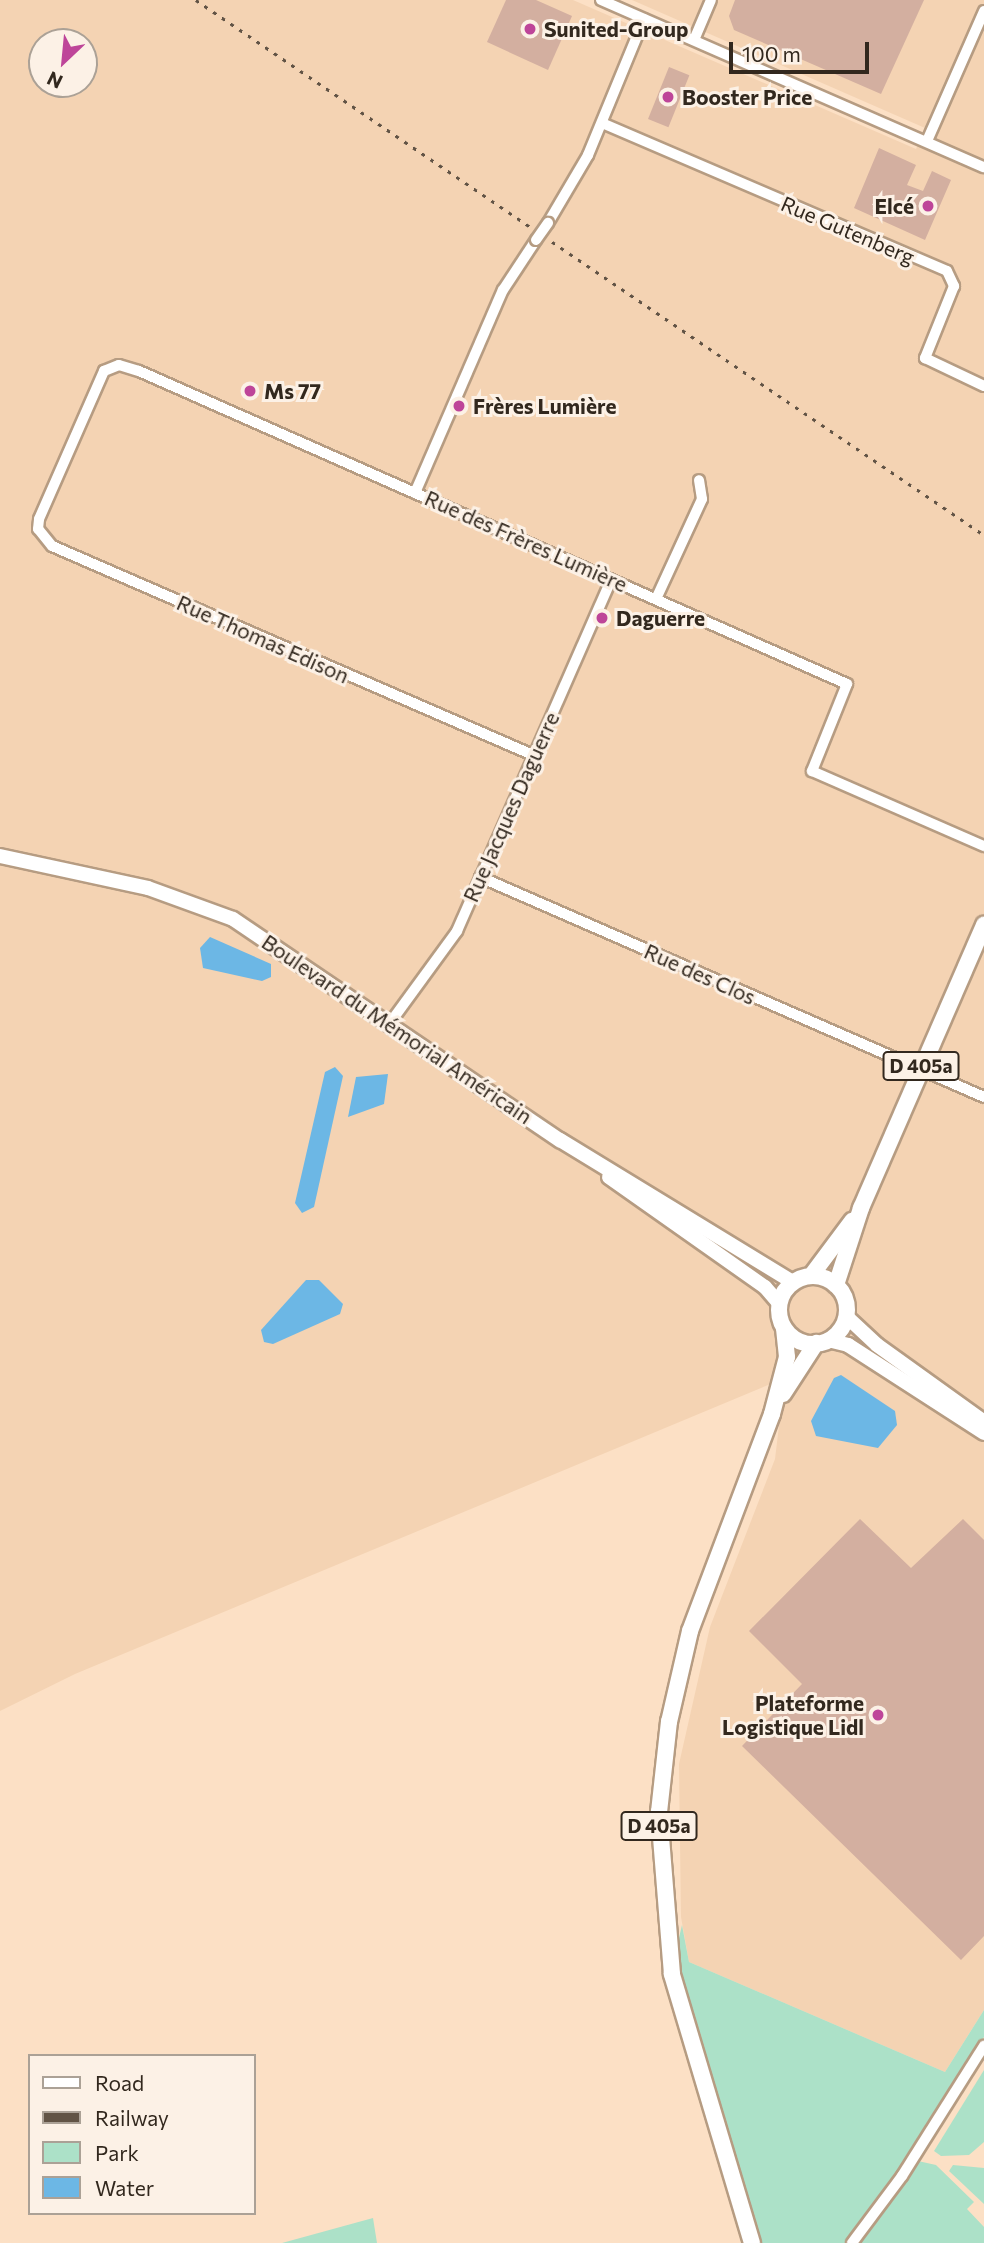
<!DOCTYPE html>
<html>
<head>
<meta charset="utf-8">
<style>
  body { margin:0 }
  #map { position:relative; width:984px; height:2243px; overflow:hidden; background:#fce0c5; font-family:Commissioner,sans-serif }
  div>[style] { position:absolute }
  .built>* { inset:0; background:#f4d3b3 }
  .green>* { inset:0; background:#ace1c8 }
  .water>* { inset:0; background:#6cb7e5 }
  .building>* { inset:0; background:#d3afa0; transform-origin:0 0 }
  .roads { filter:drop-shadow(2px 0 #b69c82) drop-shadow(-2px 0 #b69c82) drop-shadow(0 2px #b69c82) drop-shadow(0 -2px #b69c82) }
  .street>* { height:10px; margin:-5px; padding:0 5px; transform-origin:5px; border-radius:5px; background:#fff }
  .secondary>* { height:14px; margin:-7px; padding:0 7px; transform-origin:7px; border-radius:7px; background:#fff }
  .primary>* { height:16px; margin:-8px; padding:0 8px; transform-origin:8px; border-radius:8px; background:#fff }
  .primary>.ring { margin:-8px; padding:0; box-sizing:content-box; background:none; border:16px solid #fff; border-radius:50% }
  .rail>* { height:2.5px; margin-top:-1.25px; transform-origin:0; background:repeating-linear-gradient(90deg,#615345 0 3.5px,transparent 0 10.5px) }
  .bridges { filter:drop-shadow(2px 0 #b69c82) drop-shadow(-2px 0 #b69c82) drop-shadow(0 2px #b69c82) drop-shadow(0 -2px #b69c82) }
  .street-bridge>* { height:10px; margin:-5px; padding:0 5px; transform-origin:5px; border-radius:5px; background:#fff }
  .dots>* { width:19px; height:19px; translate:-50% -50%; box-sizing:border-box; border:4px solid #fcf1e6; border-radius:50% }
  span { translate:-50% -50%; white-space:nowrap; text-align:center; line-height:1.15; -webkit-text-stroke:6px #fcf1e6; paint-order:stroke }
  .shield-label span { padding:2px 5px; background:#fcf1e6; border:2px solid; border-radius:5px; -webkit-text-stroke-width:0 }
  .shield-label { font-size:19px; color:#32281e; font-weight:700 }
  .poi-label { font-size:21px; color:#32281e; font-weight:700 }
  .left { translate:0 -50%; text-align:left }
  .right { translate:-100% -50%; text-align:right }
  .street-label { font-size:21px; color:#32281e }
  .legend { position:absolute; left:28px; top:2054px; width:228px; height:161px; box-sizing:border-box; background:#fcf1e6; border:2px solid #aba196; margin:0; padding:9px 12px; list-style:none; font-size:21px; color:#32281e }
  .legend li { display:flex; align-items:center; gap:14px; height:35px }
  .legend b { width:35px; border:2px solid #aba196 }
  .north { position:absolute; left:28px; top:28px; width:70px; height:70px; box-sizing:border-box; background:#fcf1e6; border:2px solid #aba196; border-radius:50%; rotate:206deg; font-size:19px; font-weight:700; line-height:28px; text-align:center; color:#32281e }
  .north::after { content:''; display:block; margin:auto; width:24px; height:32px; background:#be4599; clip-path:polygon(50% 0,100% 100%,50% 72%,0 100%) }
  .scale { position:absolute; left:729px; top:42px; width:140px; height:32px; box-sizing:border-box; border:4px solid #32281e; border-top:0; padding-left:9px; font-size:21px; line-height:24px; white-space:nowrap; color:#32281e; -webkit-text-stroke:5px #fcf1e6; paint-order:stroke }
</style>
</head>
<body>
<div id="map">
  <div class="built">
    <div style="clip-path:polygon(evenodd,0 0,573px 0,916px 149px,925px 128px,632px 0,984px 0,984px 2010px,945px 2072px,689px 1962px,681px 1917px,679px 1764px,710px 1627px,775px 1459px,781px 1409px,791px 1392px,773px 1383px,75px 1674px,0 1711px,0 0,42px 42px,84px 42px,84px 84px,42px 84px,42px 42px)"></div>
  </div>
  <div class="green">
    <div style="clip-path:polygon(682px 1925px,689px 1962px,945px 2072px,984px 2010px,984px 2037px,911px 2154px,845px 2243px,762px 2243px,703px 2063px,675px 1955px)"></div>
    <div style="clip-path:polygon(984px 2070px,984px 2142px,969px 2155px,941px 2156px,934px 2151px)"></div>
    <div style="clip-path:polygon(918px 2161px,936px 2165px,974px 2202px,967px 2209px,984px 2227px,984px 2243px,860px 2243px)"></div>
    <div style="clip-path:polygon(953px 2165px,984px 2168px,984px 2204px,949px 2171px)"></div>
    <div style="clip-path:polygon(373px 2218px,377px 2243px,282px 2243px)"></div>
  </div>
  <div class="water">
    <div style="clip-path:polygon(210px 937px,271px 964px,271px 977px,262px 981px,203px 968px,200px 948px)"></div>
    <div style="clip-path:polygon(335px 1067px,343px 1076px,314px 1207px,302px 1213px,295px 1203px,325px 1072px)"></div>
    <div style="clip-path:polygon(388px 1074px,384px 1104px,348px 1117px,356px 1077px)"></div>
    <div style="clip-path:polygon(306px 1280px,319px 1280px,343px 1304px,340px 1314px,273px 1344px,264px 1342px,261px 1330px)"></div>
    <div style="clip-path:polygon(841px 1375px,895px 1411px,897px 1425px,878px 1448px,816px 1436px,811px 1421px,834px 1378px)"></div>
  </div>
  <div class="building">
    <div style="clip-path:polygon(506px 0,536px 0,572px 16px,548px 70px,487px 42px)"></div>
    <div style="clip-path:polygon(735px 0,924px 0,881px 94px,734px 30px,729px 16px)"></div>
    <div style="left:669px;top:67px;width:22px;height:56px;rotate:22deg"></div>
    <div style="clip-path:polygon(879px 148px,916px 165px,907px 185px,923px 191px,932px 171px,951px 180px,925px 240px,854px 208px)"></div>
    <div style="clip-path:polygon(860px 1519px,911px 1568px,963px 1519px,984px 1540px,984px 1936px,961px 1960px,742px 1746px,802px 1684px,749px 1631px)"></div>
  </div>
  <div class="roads">
    <div class="street">
      <div style="left:601px;top:0;width:418px;rotate:23.6deg"></div>
      <div style="left:694px;top:40px;width:43px;rotate:-67deg"></div>
      <div style="left:602px;top:123px;width:375px;rotate:23.2deg"></div>
      <div style="left:947px;top:271px;width:17px;rotate:65deg"></div>
      <div style="left:954px;top:286px;width:78px;rotate:111.9deg"></div>
      <div style="left:925px;top:358px;width:65px;rotate:25.4deg"></div>
      <div style="left:927px;top:141px;width:142px;rotate:-66.3deg"></div>
      <div style="left:548px;top:223px;width:79px;rotate:-59.5deg"></div>
      <div style="left:588px;top:155px;width:147px;rotate:-67.6deg"></div>
      <div style="left:415px;top:493px;width:221px;rotate:-66.6deg"></div>
      <div style="left:503px;top:290px;width:60px;rotate:-56.6deg"></div>
      <div style="left:656px;top:599px;width:110px;rotate:-65.3deg"></div>
      <div style="left:702px;top:499px;width:19px;rotate:-99deg"></div>
      <div style="left:533px;top:755px;width:524px;rotate:-156.51deg"></div>
      <div style="left:52px;top:546px;width:22px;rotate:-129deg"></div>
      <div style="left:38px;top:529px;width:10px;rotate:-84deg"></div>
      <div style="left:39px;top:519px;width:162px;rotate:-66.3deg"></div>
      <div style="left:104px;top:371px;width:16px;rotate:-22deg"></div>
      <div style="left:119px;top:365px;width:21px;rotate:17deg"></div>
      <div style="left:139px;top:371px;width:774px;rotate:23.85deg"></div>
      <div style="left:847px;top:684px;width:94px;rotate:111.9deg"></div>
      <div style="left:812px;top:771px;width:188px;rotate:23.6deg"></div>
      <div style="left:480px;top:877px;width:550px;rotate:23.58deg"></div>
      <div style="left:390px;top:1023px;width:114px;rotate:-53.9deg"></div>
      <div style="left:457px;top:931px;width:383px;rotate:-66.3deg"></div>
      <div style="left:852px;top:2243px;width:84px;rotate:-53.3deg"></div>
      <div style="left:902px;top:2176px;width:154px;rotate:-57.8deg"></div>
    </div>
    <div class="secondary">
      <div style="left:0;top:856px;width:151px;rotate:12.2deg"></div>
      <div style="left:148px;top:888px;width:90px;rotate:20deg"></div>
      <div style="left:233px;top:919px;width:395px;rotate:34.1deg"></div>
      <div style="left:560px;top:1140px;width:273px;rotate:31.4deg"></div>
      <div style="left:609px;top:1177px;width:191px;rotate:35.2deg"></div>
      <div style="left:765px;top:1287px;width:21px;rotate:49deg"></div>
      <div style="left:846px;top:1316px;width:42px;rotate:43.1deg"></div>
      <div style="left:877px;top:1345px;width:132px;rotate:35.7deg"></div>
      <div style="left:828px;top:1340px;width:21px;rotate:14deg"></div>
      <div style="left:848px;top:1345px;width:162px;rotate:32.9deg"></div>
    </div>
    <div class="primary">
      <div style="left:811px;top:1276px;width:69px;rotate:-53.3deg"></div>
      <div class="ring" style="left:779px;top:1276px;width:52px;height:52px"></div>
      <div style="left:836px;top:1285px;width:81px;rotate:-72deg"></div>
      <div style="left:861px;top:1208px;width:309px;rotate:-66.5deg"></div>
      <div style="left:783px;top:1394px;width:61px;rotate:-57.1deg"></div>
      <div style="left:752px;top:2243px;width:281px;rotate:-106.6deg"></div>
      <div style="left:672px;top:1974px;width:163px;rotate:-94.6deg"></div>
      <div style="left:659px;top:1812px;width:91px;rotate:-83.7deg"></div>
      <div style="left:669px;top:1722px;width:93px;rotate:-77deg"></div>
      <div style="left:690px;top:1631px;width:232px;rotate:-69.3deg"></div>
      <div style="left:772px;top:1414px;width:59px;rotate:-75.3deg"></div>
      <div style="left:787px;top:1357px;width:29px;rotate:-96deg"></div>
    </div>
  </div>
  <div class="rail">
    <div style="left:196px;top:0;width:952px;rotate:34.17deg"></div>
  </div>
  <div class="bridges">
    <div class="street-bridge">
      <div style="left:536px;top:240px;width:21px;rotate:-55deg"></div>
    </div>
  </div>
  <div class="dots">
    <div style="left:530px;top:29px;background:#be4599"></div>
    <div style="left:668px;top:97px;background:#be4599"></div>
    <div style="left:928px;top:206px;background:#be4599"></div>
    <div style="left:250px;top:391px;background:#be4599"></div>
    <div style="left:459px;top:406px;background:#be4599"></div>
    <div style="left:602px;top:618px;background:#be4599"></div>
    <div style="left:878px;top:1715px;background:#be4599"></div>
  </div>
  <div class="shield-label">
    <span style="left:921px;top:1066px">D 405a</span>
    <span style="left:659px;top:1826px">D 405a</span>
  </div>
  <div class="poi-label">
    <span class="left" style="left:544px;top:29px">Sunited-Group</span>
    <span class="left" style="left:682px;top:97px">Booster Price</span>
    <span class="right" style="left:914px;top:206px">Elcé</span>
    <span class="left" style="left:264px;top:391px">Ms 77</span>
    <span class="left" style="left:473px;top:406px">Frères Lumière</span>
    <span class="left" style="left:616px;top:618px">Daguerre</span>
    <span class="right" style="left:864px;top:1715px">Plateforme<br>Logistique Lidl</span>
  </div>
  <div class="street-label">
    <span style="left:848px;top:230px;rotate:23deg">Rue Gutenberg</span>
    <span style="left:526px;top:541px;rotate:24deg">Rue des Frères Lumière</span>
    <span style="left:263px;top:639px;rotate:24deg">Rue Thomas Edison</span>
    <span style="left:511px;top:807px;rotate:-66deg">Rue Jacques Daguerre</span>
    <span style="left:700px;top:974px;rotate:24deg">Rue des Clos</span>
    <span style="left:397px;top:1029px;rotate:34deg">Boulevard du Mémorial Américain</span>
  </div>
  <ul class="legend">
  <li><b style="height:9px;background:#fff"></b>Road</li>
  <li><b style="height:9px;background:#615345"></b>Railway</li>
  <li><b style="height:19px;background:#ace1c8"></b>Park</li>
  <li><b style="height:19px;background:#6cb7e5"></b>Water</li>
  </ul>
  <div class="north">N</div>
  <div class="scale">100 m</div>
</div>
</body>
</html>
